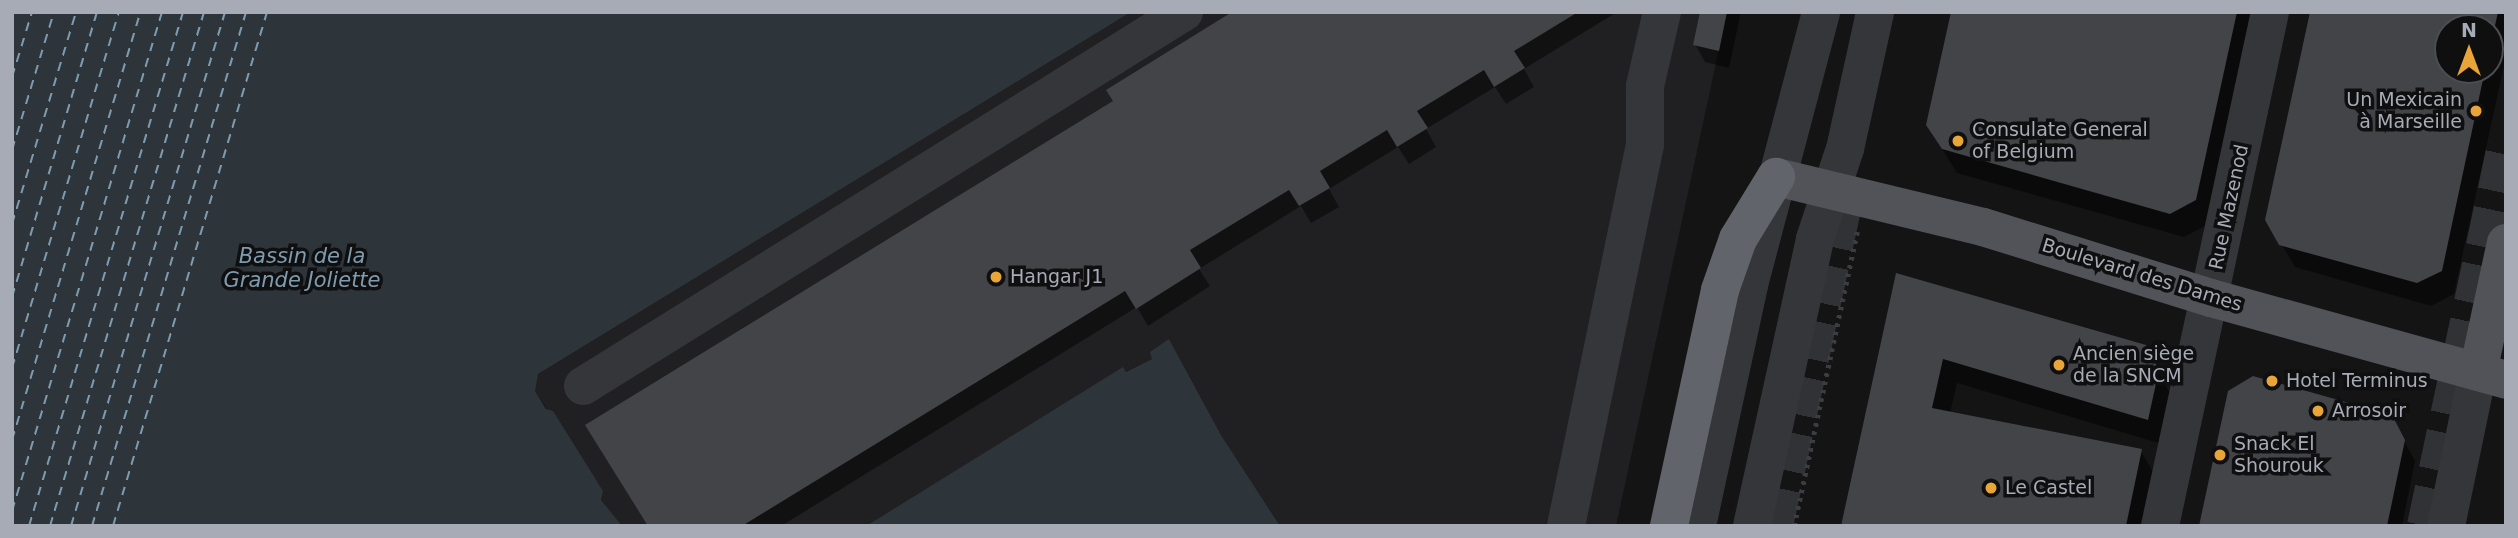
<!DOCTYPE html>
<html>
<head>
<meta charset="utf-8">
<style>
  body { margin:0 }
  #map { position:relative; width:2518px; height:538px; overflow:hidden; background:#141415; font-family:"DejaVu Sans",sans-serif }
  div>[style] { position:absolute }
  .built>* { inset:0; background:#202022 }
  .water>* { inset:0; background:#2d353b }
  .shadow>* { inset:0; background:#0007 }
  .ferry>* { height:2px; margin-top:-1px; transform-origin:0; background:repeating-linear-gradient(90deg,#7e9baf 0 9px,transparent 0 16px) }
  .building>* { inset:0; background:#434448 }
  .highway-tunnel>* { height:38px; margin-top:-19px; transform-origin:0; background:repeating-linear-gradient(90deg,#313235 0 38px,transparent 0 57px) }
  .path>* { height:4.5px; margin-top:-2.25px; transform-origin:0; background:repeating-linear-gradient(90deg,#3b3d41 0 3.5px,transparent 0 8.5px) }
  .minor>* { height:38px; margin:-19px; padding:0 19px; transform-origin:19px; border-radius:19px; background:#35363a }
  .major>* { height:38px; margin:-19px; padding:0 19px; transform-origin:19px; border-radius:19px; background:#515359 }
  .highway>* { height:38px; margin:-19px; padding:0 19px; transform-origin:19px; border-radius:19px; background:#61646b }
  .dots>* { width:19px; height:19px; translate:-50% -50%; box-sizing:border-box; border:4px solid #0f0f10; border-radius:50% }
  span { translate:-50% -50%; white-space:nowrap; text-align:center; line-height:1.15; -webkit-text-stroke:7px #0f0f10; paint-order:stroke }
  .poi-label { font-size:19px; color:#a6abb5 }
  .right { translate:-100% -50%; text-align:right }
  .left { translate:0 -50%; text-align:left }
  .street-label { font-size:19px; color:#a6abb5 }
  .water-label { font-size:21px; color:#7e9baf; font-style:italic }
  .frame { position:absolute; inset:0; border:14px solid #a6abb5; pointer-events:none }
  .north { position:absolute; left:2434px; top:14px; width:70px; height:70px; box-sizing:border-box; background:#0f0f10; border:2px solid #4b4d52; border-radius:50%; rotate:0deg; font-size:19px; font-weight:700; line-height:28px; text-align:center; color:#a6abb5 }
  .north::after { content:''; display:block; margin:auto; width:24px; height:32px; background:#e9a538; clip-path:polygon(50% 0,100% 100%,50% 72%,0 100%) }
</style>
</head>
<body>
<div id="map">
  <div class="built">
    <div style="clip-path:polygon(1131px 12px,1727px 12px,1616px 526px,1280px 526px,1221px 435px,1169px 339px,1152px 359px,1125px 372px,1122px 368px,866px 526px,623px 526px,615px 522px,601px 499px,603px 491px,534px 390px,538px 374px)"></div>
  </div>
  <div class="water">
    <div style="clip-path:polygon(12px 12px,1131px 12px,538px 374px,535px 391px,546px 409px,553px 411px,603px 491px,601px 500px,622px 526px,12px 526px)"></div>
    <div style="clip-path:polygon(1169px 339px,1221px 435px,1280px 526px,866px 526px,1123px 367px,1126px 372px,1152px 359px,1150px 352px)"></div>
  </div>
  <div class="shadow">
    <div style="clip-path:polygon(1236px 12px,1617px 12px,1524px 69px,1534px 87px,1506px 104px,1495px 87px,1426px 129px,1436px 147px,1409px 164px,1398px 147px,1329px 189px,1339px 207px,1311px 223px,1301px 206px,1199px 269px,1210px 286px,1148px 326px,1137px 307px,781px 526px,649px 526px,1114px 102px)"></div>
    <div style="clip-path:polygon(1702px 12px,1741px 12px,1729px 68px,1705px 62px,1695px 44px)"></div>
    <div style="clip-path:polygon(1953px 12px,2254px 12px,2209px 224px,2184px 237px,1957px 173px,1942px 149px)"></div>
    <div style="clip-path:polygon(evenodd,2312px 12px,2506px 12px,2506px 57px,2454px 294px,2431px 306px,2295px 267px,2267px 220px,2312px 12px,2448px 28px,2490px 28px,2490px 70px,2448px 70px,2448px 28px)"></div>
    <div style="clip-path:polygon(1897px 275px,2145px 346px,2172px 397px,2162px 444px,1957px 383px,1950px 413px,2141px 451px,2155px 476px,2144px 526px,1843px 526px)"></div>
    <div style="clip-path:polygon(2391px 417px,2415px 461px,2402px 526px,2200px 526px)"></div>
  </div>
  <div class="ferry">
    <div style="left:12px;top:77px;width:68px;rotate:-72.9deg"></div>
    <div style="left:12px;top:150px;width:144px;rotate:-73.1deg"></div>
    <div style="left:12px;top:224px;width:221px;rotate:-73.2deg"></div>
    <div style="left:12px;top:297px;width:297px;rotate:-73.4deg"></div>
    <div style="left:12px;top:368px;width:372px;rotate:-73.3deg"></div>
    <div style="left:12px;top:440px;width:447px;rotate:-73.3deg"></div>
    <div style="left:12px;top:511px;width:521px;rotate:-73.27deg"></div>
    <div style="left:29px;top:526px;width:537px;rotate:-73.32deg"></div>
    <div style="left:50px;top:526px;width:537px;rotate:-73.32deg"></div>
    <div style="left:71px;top:526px;width:537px;rotate:-73.32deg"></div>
    <div style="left:92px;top:526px;width:537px;rotate:-73.32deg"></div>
    <div style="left:113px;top:526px;width:537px;rotate:-73.32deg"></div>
  </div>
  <div class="building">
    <div style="clip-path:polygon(1232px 12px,1578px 12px,1514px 51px,1525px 68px,1494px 87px,1484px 70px,1417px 111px,1428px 128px,1397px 147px,1387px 130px,1320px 171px,1330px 188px,1299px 206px,1289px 190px,1190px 250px,1201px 268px,1136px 309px,1125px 291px,742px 526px,648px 526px,585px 425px,1113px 101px,1106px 90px)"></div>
    <div style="clip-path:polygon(1700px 12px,1727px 12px,1719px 51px,1693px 45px)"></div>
    <div style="clip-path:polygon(1951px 12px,2237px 12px,2196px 200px,2170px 214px,1942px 149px,1926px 125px)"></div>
    <div style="clip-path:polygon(2310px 12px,2498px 12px,2490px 49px,2490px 28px,2448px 28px,2448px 70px,2485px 70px,2442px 271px,2417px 283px,2279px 245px,2265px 220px)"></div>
    <div style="clip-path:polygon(1896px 273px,2146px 345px,2159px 370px,2148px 420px,1943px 359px,1932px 408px,2142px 449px,2126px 526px,1841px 526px)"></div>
    <div style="clip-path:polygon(2253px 376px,2392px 415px,2405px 440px,2387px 526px,2199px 526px,2228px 391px)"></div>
  </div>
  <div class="highway-tunnel">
    <div style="left:1774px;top:526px;width:345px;rotate:-77.9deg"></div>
    <div style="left:2426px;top:526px;width:386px;rotate:-78.1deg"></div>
  </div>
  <div class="path">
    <div style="left:1794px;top:526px;width:301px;rotate:-77.9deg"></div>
  </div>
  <div class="minor">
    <div style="left:583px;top:386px;width:708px;rotate:-31.89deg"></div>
    <div style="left:1566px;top:526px;width:389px;rotate:-78.3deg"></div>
    <div style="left:1645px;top:145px;width:59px;rotate:-90deg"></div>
    <div style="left:1645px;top:86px;width:76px;rotate:-77.1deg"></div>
    <div style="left:1697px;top:526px;width:247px;rotate:-77.8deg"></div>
    <div style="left:1749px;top:285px;width:282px;rotate:-75.2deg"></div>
    <div style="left:1752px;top:526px;width:294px;rotate:-77.6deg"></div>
    <div style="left:1815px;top:239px;width:95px;rotate:-71.6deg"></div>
    <div style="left:1845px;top:149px;width:140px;rotate:-77.6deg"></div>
    <div style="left:2160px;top:526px;width:526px;rotate:-77.92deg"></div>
    <div style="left:2446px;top:526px;width:157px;rotate:-78.3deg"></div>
  </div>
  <div class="major">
    <div style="left:1776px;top:177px;width:213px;rotate:13.6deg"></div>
    <div style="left:1983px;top:227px;width:239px;rotate:17.3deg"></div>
    <div style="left:2211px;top:298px;width:306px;rotate:15.5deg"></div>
    <div style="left:2478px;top:372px;width:132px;rotate:-77.8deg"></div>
  </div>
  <div class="highway">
    <div style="left:1669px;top:526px;width:241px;rotate:-77.8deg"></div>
    <div style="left:1720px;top:290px;width:54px;rotate:-70.6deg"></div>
    <div style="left:1738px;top:239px;width:73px;rotate:-58.5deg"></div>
  </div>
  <div class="dots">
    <div style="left:2476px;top:111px;background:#e9a538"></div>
    <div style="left:1958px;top:141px;background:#e9a538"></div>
    <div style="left:996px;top:277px;background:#e9a538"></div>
    <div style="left:2059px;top:365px;background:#e9a538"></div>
    <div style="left:2272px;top:381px;background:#e9a538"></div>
    <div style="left:2318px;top:411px;background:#e9a538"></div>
    <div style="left:2220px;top:455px;background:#e9a538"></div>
    <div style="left:1991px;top:488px;background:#e9a538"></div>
  </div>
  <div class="poi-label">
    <span class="right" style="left:2462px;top:111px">Un Mexicain<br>à Marseille</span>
    <span class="left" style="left:1972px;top:141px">Consulate General<br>of Belgium</span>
    <span class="left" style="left:1010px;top:277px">Hangar J1</span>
    <span class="left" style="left:2073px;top:365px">Ancien siège<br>de la SNCM</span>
    <span class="left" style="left:2286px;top:381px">Hotel Terminus</span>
    <span class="left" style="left:2332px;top:411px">Arrosoir</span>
    <span class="left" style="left:2234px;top:455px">Snack El<br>Shourouk</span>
    <span class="left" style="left:2005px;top:488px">Le Castel</span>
  </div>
  <div class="street-label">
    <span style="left:2229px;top:207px;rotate:-78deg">Rue Mazenod</span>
    <span style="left:2142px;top:275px;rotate:17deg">Boulevard des Dames</span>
  </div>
  <div class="water-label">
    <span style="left:302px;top:268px">Bassin de la<br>Grande Joliette</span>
  </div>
  <div class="frame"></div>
  <div class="north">N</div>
</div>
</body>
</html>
